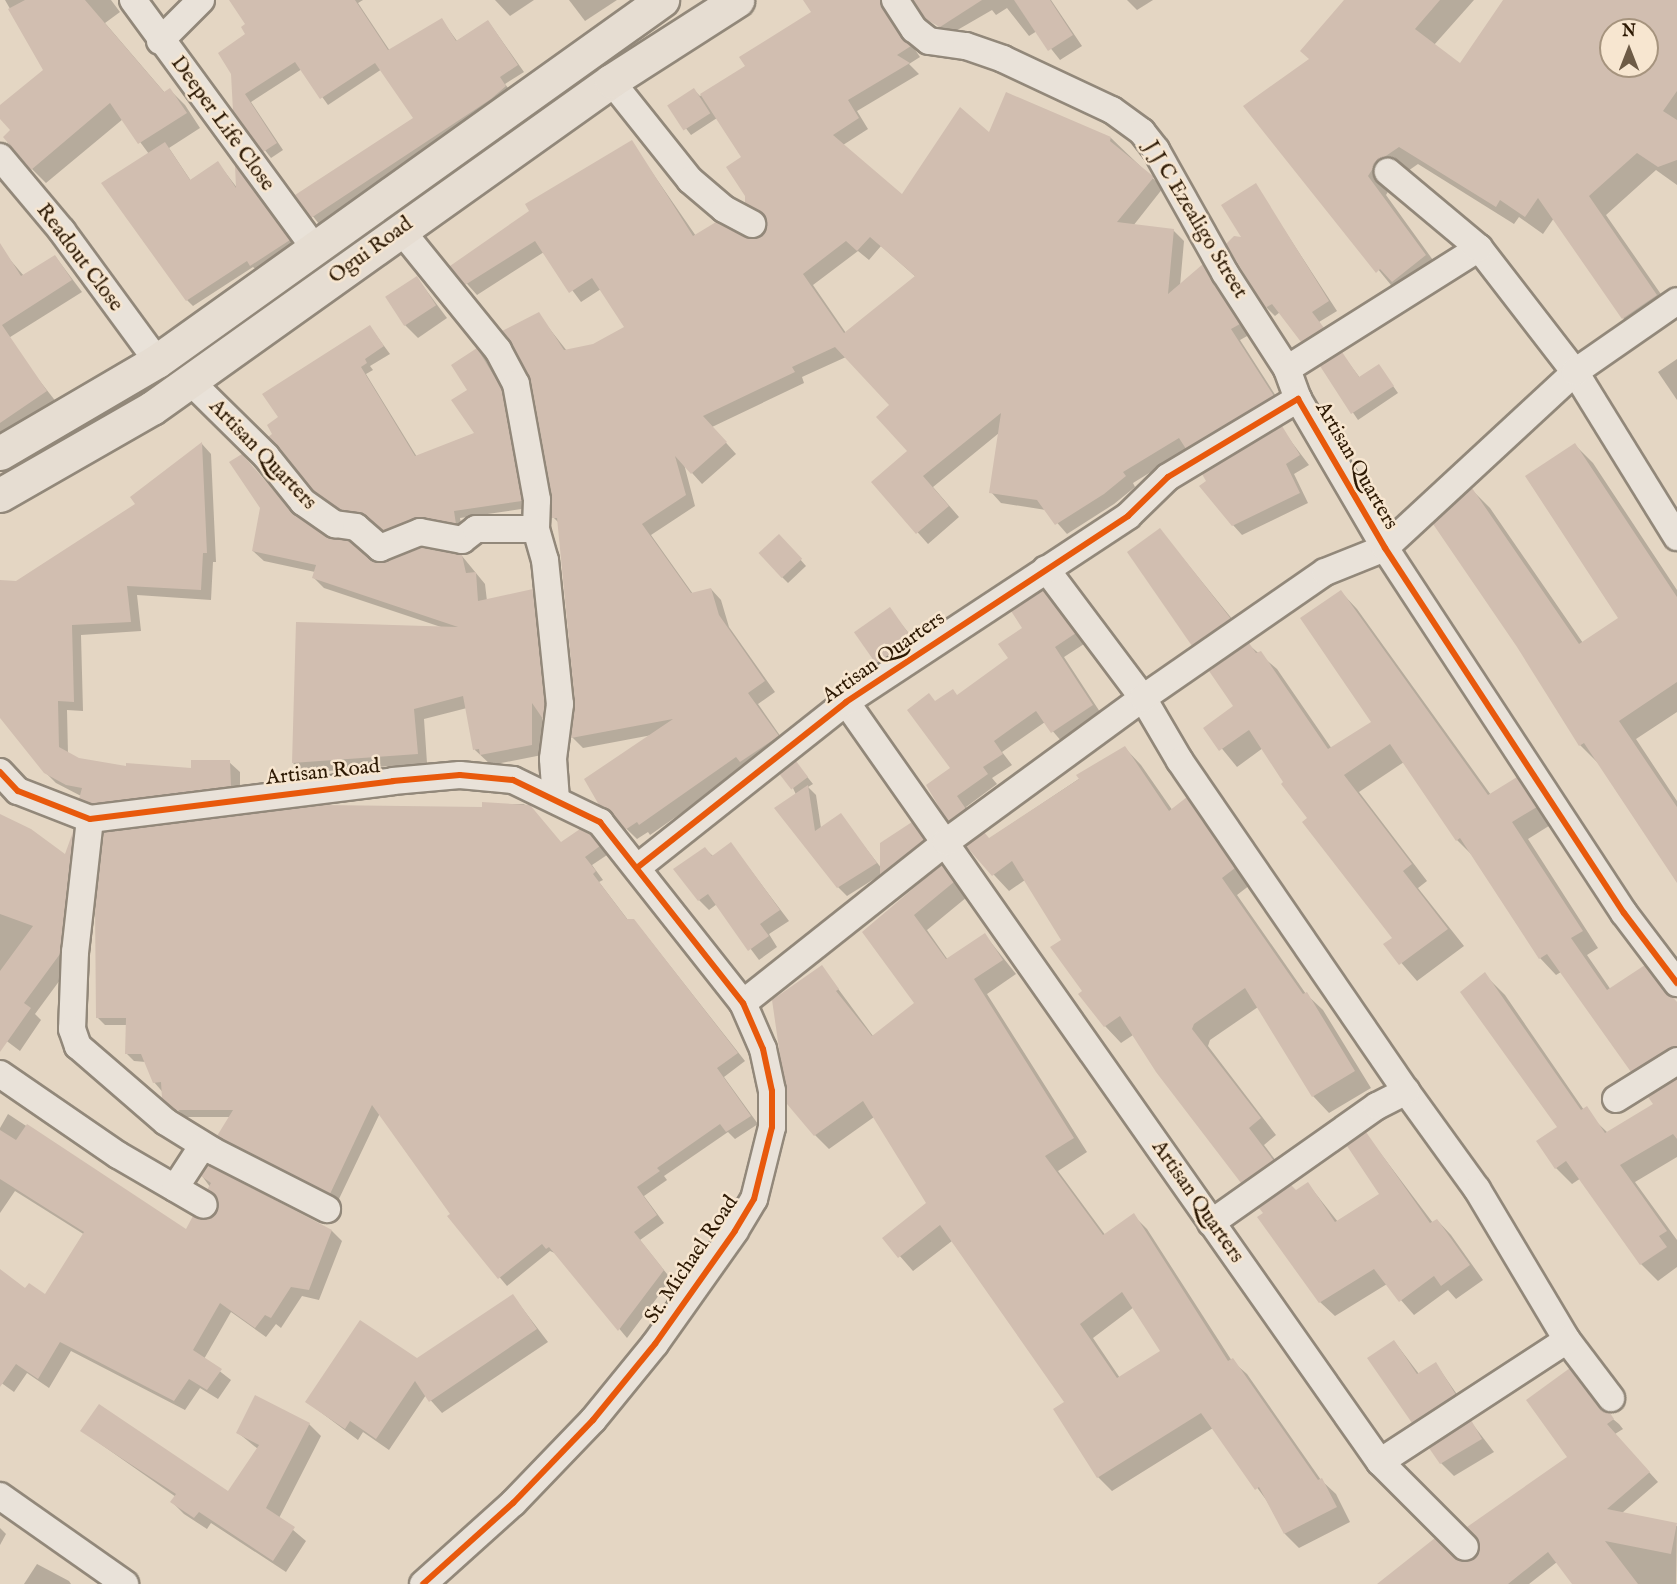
<!DOCTYPE html>
<html>
<head>
<meta charset="utf-8">
<style>
  body { margin:0 }
  #map { position:relative; width:1677px; height:1584px; overflow:hidden; background:#e4d6c3; font-family:"IM FELL English",serif }
  div>[style] { position:absolute }
  .shadow>* { inset:0; background:#0003 }
  .building>* { inset:0; background:#d1beb0; transform-origin:0 0 }
  .roads { filter:drop-shadow(2px 0 #92887a) drop-shadow(-2px 0 #92887a) drop-shadow(0 2px #92887a) drop-shadow(0 -2px #92887a) }
  .street>* { height:26px; margin:-13px; padding:0 13px; transform-origin:13px; border-radius:13px; background:#e9e2d9 }
  .primary>* { height:33px; margin:-16.5px; padding:0 16.5px; transform-origin:16.5px; border-radius:16.5px; background:#e6ddd2 }
  .cycleway>* { height:6px; margin:-3px; padding:0 3px; transform-origin:3px; border-radius:3px; background:#e8590c }
  span { translate:-50% -50%; white-space:nowrap; text-align:center; line-height:1.15; -webkit-text-stroke:5px #f7e6d0; paint-order:stroke }
  .street-label { font-size:21px; color:#2d1903 }
  .north { position:absolute; left:1599px; top:18px; width:60px; height:60px; box-sizing:border-box; background:#f7e6d0; border:2px solid #a6947e; border-radius:50%; rotate:0deg; font-size:16px; font-weight:700; line-height:24px; text-align:center; color:#2d1903 }
  .north::after { content:''; display:block; margin:auto; width:21px; height:27px; background:#6d5b46; clip-path:polygon(50% 0,100% 100%,50% 72%,0 100%) }
</style>
</head>
<body>
<div id="map">
  <div class="shadow">
    <div style="clip-path:polygon(5px 0,111px 0,120px 12px,105px 23px,165px 93px,170px 90px,185px 105px,200px 128px,169px 148px,191px 181px,218px 163px,238px 189px,237px 169px,295px 246px,258px 271px,253px 267px,193px 306px,187px 300px,149px 154px,123px 119px,46px 183px,32px 169px,12px 130px,0 116px,0 107px,45px 70px)"></div>
    <div style="clip-path:polygon(230px 0,363px 0,358px 3px,390px 51px,442px 20px,457px 41px,488px 21px,524px 72px,505px 84px,512px 93px,498px 105px,319px 224px,297px 196px,415px 119px,382px 69px,328px 105px,302px 69px,251px 102px,283px 150px,271px 158px,234px 110px,247px 35px,247px 25px)"></div>
    <div style="clip-path:polygon(495px 0,534px 0,510px 16px)"></div>
    <div style="clip-path:polygon(569px 0,617px 0,585px 21px)"></div>
    <div style="clip-path:polygon(evenodd,811px 0,896px 0,890px 13px,920px 57px,909px 64px,919px 74px,857px 111px,868px 129px,843px 145px,902px 196px,989px 134px,1111px 138px,1163px 188px,1133px 226px,1173px 230px,1184px 241px,1180px 286px,1203px 266px,1213px 276px,1249px 335px,1240px 340px,1283px 407px,1197px 458px,1188px 449px,1133px 483px,1135px 487px,1114px 504px,1067px 534px,1046px 510px,1001px 503px,991px 492px,999px 433px,933px 487px,959px 517px,928px 544px,873px 482px,909px 451px,891px 405px,846px 357px,802px 377px,804px 383px,712px 427px,736px 454px,702px 484px,684px 464px,695px 506px,651px 535px,693px 594px,711px 589px,721px 600px,729px 627px,775px 692px,758px 704px,788px 747px,747px 767px,650px 835px,648px 832px,637px 839px,601px 804px,652px 735px,583px 748px,572px 737px,576px 702px,559px 523px,553px 517px,538px 314px,567px 351px,593px 345px,627px 328px,601px 289px,581px 302px,544px 252px,477px 295px,452px 267px,631px 142px,696px 236px,761px 238px,767px 231px,767px 220px,747px 203px,743px 157px,717px 118px,691px 135px,669px 106px,694px 90px,700px 96px,747px 66px,813px 12px,811px 0,881px 246px,916px 277px,846px 333px,813px 285px,858px 251px,869px 260px,881px 246px)"></div>
    <div style="clip-path:polygon(915px 0,1051px 0,1082px 46px,1060px 60px,1037px 31px,1029px 36px,1007px 8px,996px 15px,992px 10px,947px 36px)"></div>
    <div style="clip-path:polygon(1127px 0,1153px 0,1137px 10px)"></div>
    <div style="clip-path:polygon(evenodd,1346px 0,1474px 0,1434px 45px,1461px 65px,1504px 0,1677px 2px,1677px 185px,1656px 170px,1606px 215px,1674px 313px,1641px 336px,1623px 318px,1554px 218px,1543px 234px,1519px 217px,1514px 224px,1418px 164px,1395px 180px,1386px 195px,1443px 274px,1395px 290px,1245px 106px,1311px 59px,1346px 0,1611px 30px,1647px 30px,1647px 66px,1611px 66px,1611px 30px)"></div>
    <div style="clip-path:polygon(1255px 185px,1337px 311px,1319px 322px,1331px 338px,1311px 350px,1280px 312px,1275px 316px,1266px 307px,1244px 239px)"></div>
    <div style="clip-path:polygon(6px 255px,24px 276px,55px 256px,82px 292px,7px 339px,0 332px,0 258px)"></div>
    <div style="clip-path:polygon(417px 278px,447px 318px,418px 338px,405px 325px)"></div>
    <div style="clip-path:polygon(370px 327px,390px 354px,370px 366px,373px 370px,366px 374px,417px 457px,476px 434px,469px 390px,477px 350px,484px 357px,508px 397px,528px 508px,460px 518px,462px 529px,391px 537px,374px 522px,349px 516px,314px 490px,275px 434px,281px 418px)"></div>
    <div style="clip-path:polygon(1342px 354px,1360px 378px,1379px 366px,1398px 393px,1358px 420px,1322px 367px)"></div>
    <div style="clip-path:polygon(1677px 359px,1677px 400px,1658px 372px)"></div>
    <div style="clip-path:polygon(28px 366px,57px 403px,0 438px,0 381px)"></div>
    <div style="clip-path:polygon(1281px 428px,1309px 465px,1294px 474px,1308px 503px,1242px 535px,1233px 525px)"></div>
    <div style="clip-path:polygon(202px 444px,211px 454px,216px 562px,213px 562px,211px 600px,137px 595px,141px 631px,81px 635px,83px 711px,67px 710px,68px 754px,79px 760px,127px 768px,193px 770px,229px 762px,240px 772px,240px 796px,91px 808px,81px 796px,56px 783px,45px 772px,0 716px,0 582px,17px 582px,137px 504px)"></div>
    <div style="clip-path:polygon(1575px 445px,1593px 463px,1677px 590px,1677px 712px,1636px 739px,1677px 801px,1677px 873px,1598px 763px,1580px 745px,1472px 490px,1490px 508px,1583px 643px,1620px 618px)"></div>
    <div style="clip-path:polygon(242px 456px,297px 518px,377px 564px,462px 556px,485px 584px,487px 601px,532px 590px,543px 600px,553px 727px,542px 716px,542px 755px,491px 765px,475px 750px,467px 708px,424px 719px,427px 763px,303px 773px,293px 763px,441px 627px,324px 588px,314px 578px,315px 572px,264px 561px,253px 551px,262px 508px)"></div>
    <div style="clip-path:polygon(1160px 530px,1241px 630px,1204px 656px,1193px 645px)"></div>
    <div style="clip-path:polygon(785px 542px,806px 566px,788px 583px,782px 577px)"></div>
    <div style="clip-path:polygon(1043px 592px,1084px 644px,1064px 657px,1102px 715px,1062px 742px,1045px 722px,1002px 752px,1012px 765px,992px 778px,997px 784px,966px 807px,975px 819px,960px 831px,950px 821px,952px 768px,936px 702px,957px 696px,1010px 659px)"></div>
    <div style="clip-path:polygon(1341px 592px,1357px 609px,1491px 795px,1517px 779px,1533px 796px,1552px 824px,1528px 839px,1598px 948px,1587px 955px,1611px 990px,1677px 1003px,1677px 1070px,1649px 1087px,1632px 1071px,1561px 972px,1556px 975px,1540px 958px,1474px 857px,1457px 840px,1404px 762px,1359px 792px,1427px 881px,1418px 888px,1464px 946px,1417px 981px,1385px 944px,1394px 938px,1263px 748px,1237px 767px,1205px 728px,1235px 707px,1249px 645px,1277px 669px,1332px 749px,1373px 722px)"></div>
    <div style="clip-path:polygon(889px 609px,925px 653px,891px 676px,878px 663px)"></div>
    <div style="clip-path:polygon(1125px 748px,1141px 765px,1173px 811px,1187px 799px,1203px 816px,1250px 885px,1237px 895px,1306px 994px,1323px 1010px,1371px 1088px,1329px 1113px,1313px 1096px,1258px 1007px,1210px 1040px,1208px 1046px,1276px 1135px,1264px 1145px,1289px 1178px,1259px 1199px,1157px 1071px,1133px 1035px,1121px 1043px,1105px 1026px,1084px 991px,1063px 940px,1025px 880px,1009px 891px,968px 847px,989px 839px)"></div>
    <div style="clip-path:polygon(796px 763px,813px 784px,808px 787px,816px 795px,821px 828px,840px 815px,882px 869px,912px 824px,930px 847px,887px 880px,882px 874px,847px 896px,838px 887px,793px 788px)"></div>
    <div style="clip-path:polygon(484px 804px,524px 804px,561px 844px,598px 844px,607px 855px,592px 865px,603px 880px,599px 882px,628px 920px,641px 929px,745px 1061px,724px 1077px,758px 1124px,735px 1139px,728px 1132px,664px 1176px,667px 1180px,644px 1196px,664px 1223px,640px 1240px,671px 1279px,627px 1338px,557px 1254px,550px 1251px,507px 1286px,449px 1217px,452px 1214px,380px 1113px,338px 1201px,227px 1144px,219px 1136px,231px 1117px,184px 1117px,154px 1082px,146px 1062px,134px 1061px,126px 1053px,127px 1025px,105px 1025px,97px 1017px,484px 809px)"></div>
    <div style="clip-path:polygon(0 816px,65px 856px,74px 832px,84px 841px,71px 965px,35px 1014px,41px 1020px,20px 1051px,0 1036px)"></div>
    <div style="clip-path:polygon(731px 844px,789px 921px,769px 934px,777px 947px,759px 960px,717px 904px,709px 910px,699px 900px,705px 849px,713px 856px)"></div>
    <div style="clip-path:polygon(evenodd,942px 867px,967px 897px,927px 930px,948px 960px,985px 935px,1016px 974px,987px 994px,1087px 1152px,1058px 1171px,1106px 1236px,1133px 1215px,1147px 1229px,1232px 1361px,1247px 1374px,1321px 1480px,1336px 1494px,1350px 1522px,1299px 1548px,1285px 1534px,1267px 1501px,1213px 1428px,1112px 1491px,1098px 1477px,1066px 1403px,952px 1241px,913px 1271px,884px 1238px,928px 1203px,874px 1117px,829px 1149px,815px 1135px,822px 967px,873px 1036px,916px 1004px,864px 933px,942px 867px,1134px 1307px,1162px 1351px,1120px 1378px,1093px 1338px,1134px 1307px)"></div>
    <div style="clip-path:polygon(1489px 979px,1505px 995px,1584px 1110px,1608px 1133px,1656px 1105px,1677px 1079px,1677px 1157px,1635px 1182px,1677px 1240px,1677px 1267px,1658px 1281px,1641px 1264px,1581px 1178px,1572px 1184px,1556px 1168px,1559px 1127px)"></div>
    <div style="clip-path:polygon(8px 1114px,186px 1231px,219px 1213px,219px 1199px,202px 1176px,332px 1231px,342px 1241px,319px 1300px,302px 1296px,281px 1328px,276px 1324px,266px 1337px,231px 1312px,204px 1359px,231px 1380px,218px 1399px,200px 1388px,185px 1410px,71px 1351px,49px 1388px,27px 1373px,14px 1392px,0 1382px,0 1284px,45px 1297px,85px 1235px,15px 1191px,0 1213px,0 1128px)"></div>
    <div style="clip-path:polygon(1366px 1134px,1433px 1223px,1437px 1220px,1451px 1235px,1483px 1280px,1456px 1299px,1448px 1290px,1414px 1315px,1387px 1284px,1335px 1316px,1320px 1302px,1296px 1192px,1308px 1184px,1338px 1222px,1381px 1195px)"></div>
    <div style="clip-path:polygon(513px 1296px,548px 1342px,442px 1413px,426px 1395px,389px 1450px,363px 1432px,358px 1440px,307px 1402px,417px 1360px)"></div>
    <div style="clip-path:polygon(1394px 1341px,1419px 1374px,1436px 1364px,1465px 1406px,1424px 1432px,1414px 1422px)"></div>
    <div style="clip-path:polygon(1569px 1370px,1602px 1410px,1619px 1424px,1623px 1429px,1615px 1434px,1658px 1482px,1622px 1513px,1677px 1526px,1676px 1584px,1573px 1584px,1557px 1562px,1529px 1584px,1394px 1584px,1476px 1559px,1569px 1457px)"></div>
    <div style="clip-path:polygon(1471px 1422px,1494px 1452px,1454px 1476px,1441px 1463px)"></div>
    <div style="clip-path:polygon(309px 1424px,321px 1436px,279px 1518px,306px 1541px,286px 1572px,211px 1523px,207px 1529px,184px 1514px,172px 1502px,176px 1497px,82px 1431px,228px 1493px,258px 1449px,237px 1432px)"></div>
    <div style="clip-path:polygon(0 1528px,6px 1534px,0 1545px)"></div>
    <div style="clip-path:polygon(37px 1564px,69px 1581px,71px 1584px,24px 1584px)"></div>
  </div>
  <div class="building">
    <div style="clip-path:polygon(25px 0,85px 0,164px 92px,170px 88px,187px 113px,138px 144px,110px 103px,31px 170px,3px 137px,10px 130px,0 119px,0 105px,43px 70px,8px 9px)"></div>
    <div style="clip-path:polygon(229px 0,355px 0,388px 50px,442px 18px,456px 41px,488px 20px,518px 65px,500px 77px,506px 86px,491px 99px,311px 218px,295px 195px,413px 118px,375px 63px,320px 99px,295px 62px,245px 94px,277px 143px,263px 152px,233px 111px,231px 74px,218px 53px,245px 34px,241px 27px,245px 24px)"></div>
    <div style="clip-path:polygon(evenodd,803px 0,880px 0,901px 37px,911px 46px,897px 55px,910px 63px,848px 100px,859px 118px,833px 135px,902px 194px,960px 107px,989px 132px,1006px 92px,1111px 137px,1110px 141px,1154px 177px,1117px 222px,1174px 229px,1168px 294px,1203px 264px,1240px 324px,1231px 329px,1274px 396px,1186px 449px,1179px 438px,1123px 472px,1126px 476px,1104px 494px,1055px 525px,1037px 500px,989px 493px,1001px 413px,923px 476px,949px 506px,916px 534px,871px 482px,907px 451px,876px 417px,889px 405px,835px 347px,792px 367px,795px 372px,703px 416px,727px 442px,691px 474px,675px 456px,686px 495px,642px 524px,691px 593px,711px 588px,719px 615px,765px 681px,748px 693px,779px 736px,740px 762px,736px 757px,639px 825px,637px 822px,625px 830px,611px 812px,599px 805px,584px 779px,673px 719px,571px 738px,575px 702px,557px 518px,551px 518px,552px 497px,531px 381px,502px 331px,539px 312px,564px 350px,593px 344px,624px 327px,592px 278px,569px 293px,535px 241px,465px 285px,450px 266px,529px 211px,525px 204px,632px 140px,693px 236px,716px 222px,745px 237px,760px 236px,765px 231px,765px 217px,745px 203px,745px 196px,726px 167px,741px 157px,700px 94px,745px 66px,739px 57px,811px 12px,803px 0,870px 237px,915px 276px,844px 333px,803px 274px,846px 241px,857px 251px,870px 237px)"></div>
    <div style="clip-path:polygon(913px 0,982px 0,940px 27px,925px 19px)"></div>
    <div style="clip-path:polygon(1014px 0,1050px 0,1073px 35px,1048px 51px)"></div>
    <div style="clip-path:polygon(evenodd,1344px 0,1440px 0,1415px 29px,1460px 63px,1503px 0,1677px 0,1677px 91px,1663px 111px,1677px 120px,1677px 160px,1658px 167px,1637px 153px,1589px 196px,1657px 295px,1622px 319px,1538px 198px,1525px 217px,1500px 200px,1496px 207px,1399px 147px,1377px 162px,1368px 176px,1426px 255px,1392px 282px,1380px 269px,1376px 273px,1243px 106px,1309px 59px,1300px 51px,1344px 0,1611px 30px,1647px 30px,1647px 66px,1611px 66px,1611px 30px)"></div>
    <div style="left:694px;top:88px;width:30px;height:32px;rotate:57deg"></div>
    <div style="clip-path:polygon(165px 142px,190px 180px,218px 161px,236px 188px,235px 165px,290px 240px,250px 266px,247px 261px,186px 301px,101px 183px)"></div>
    <div style="clip-path:polygon(1256px 183px,1329px 301px,1312px 312px,1324px 328px,1301px 342px,1272px 304px,1265px 308px,1226px 244px,1234px 236px,1241px 237px,1221px 205px)"></div>
    <div style="clip-path:polygon(0 243px,21px 276px,55px 255px,72px 280px,2px 325px,47px 391px,0 423px)"></div>
    <div style="left:417px;top:276px;width:35px;height:38px;rotate:57deg"></div>
    <div style="clip-path:polygon(370px 325px,384px 346px,365px 359px,367px 363px,361px 367px,415px 456px,474px 433px,451px 400px,467px 390px,451px 365px,477px 348px,502px 389px,522px 501px,454px 511px,456px 524px,422px 517px,383px 531px,365px 515px,341px 510px,313px 491px,268px 437px,272px 434px,267px 425px,278px 417px,262px 394px)"></div>
    <div style="clip-path:polygon(1342px 352px,1359px 377px,1379px 364px,1394px 386px,1351px 414px,1320px 366px)"></div>
    <div style="clip-path:polygon(1282px 426px,1300px 455px,1286px 464px,1300px 493px,1232px 526px,1199px 486px,1206px 481px,1202px 474px)"></div>
    <div style="clip-path:polygon(202px 442px,207px 553px,203px 553px,201px 590px,127px 586px,131px 622px,72px 625px,74px 702px,58px 701px,59px 747px,79px 758px,126px 766px,126px 763px,191px 768px,191px 760px,230px 760px,231px 786px,92px 804px,79px 799px,82px 788px,66px 785px,44px 773px,0 718px,0 580px,16px 581px,135px 504px,130px 497px)"></div>
    <div style="clip-path:polygon(1575px 443px,1677px 597px,1677px 682px,1619px 721px,1677px 807px,1677px 883px,1584px 743px,1579px 746px,1517px 647px,1433px 524px,1472px 488px,1579px 644px,1618px 618px,1525px 476px)"></div>
    <div style="clip-path:polygon(242px 454px,294px 514px,327px 537px,349px 541px,377px 563px,422px 548px,462px 555px,466px 573px,476px 572px,478px 601px,533px 589px,545px 704px,543px 719px,532px 703px,532px 745px,480px 755px,479px 749px,473px 750px,463px 696px,414px 709px,418px 754px,292px 763px,296px 622px,458px 627px,312px 578px,316px 565px,252px 551px,260px 508px,229px 462px)"></div>
    <div style="clip-path:polygon(1160px 528px,1231px 619px,1192px 646px,1127px 552px)"></div>
    <div style="left:779px;top:534px;width:34px;height:28px;rotate:47deg"></div>
    <div style="clip-path:polygon(1043px 590px,1076px 633px,1055px 647px,1093px 705px,1051px 733px,1036px 711px,994px 741px,1003px 754px,983px 767px,988px 774px,957px 796px,966px 809px,948px 822px,926px 785px,950px 768px,907px 710px,929px 693px,935px 701px,953px 689px,957px 695px,1008px 658px,998px 644px,1022px 628px,1011px 611px)"></div>
    <div style="clip-path:polygon(1341px 590px,1488px 795px,1517px 777px,1537px 807px,1512px 822px,1583px 931px,1571px 938px,1607px 990px,1645px 965px,1677px 1002px,1677px 1046px,1631px 1072px,1547px 954px,1539px 959px,1460px 838px,1456px 841px,1390px 744px,1344px 775px,1412px 864px,1403px 871px,1448px 929px,1399px 965px,1383px 944px,1392px 938px,1302px 822px,1307px 818px,1281px 784px,1283px 782px,1249px 730px,1219px 751px,1203px 728px,1233px 706px,1209px 671px,1249px 643px,1256px 653px,1261px 651px,1328px 749px,1371px 722px,1300px 618px)"></div>
    <div style="left:890px;top:607px;width:40px;height:44px;rotate:55deg"></div>
    <div style="clip-path:polygon(1125px 746px,1169px 811px,1187px 797px,1235px 868px,1222px 878px,1303px 994px,1307px 992px,1355px 1071px,1312px 1097px,1245px 988px,1194px 1024px,1192px 1029px,1261px 1118px,1249px 1128px,1274px 1161px,1241px 1183px,1156px 1072px,1120px 1016px,1104px 1027px,1078px 994px,1082px 991px,1050px 947px,1061px 940px,1012px 861px,992px 876px,966px 846px,984px 832px,989px 838px,1079px 779px,1076px 775px)"></div>
    <div style="left:796px;top:761px;width:20px;height:21px;rotate:53deg"></div>
    <div style="clip-path:polygon(808px 785px,815px 831px,841px 813px,877px 863px,837px 888px,774px 808px)"></div>
    <div style="clip-path:polygon(482px 802px,530px 805px,561px 842px,580px 829px,590px 834px,600px 846px,585px 857px,596px 871px,593px 874px,627px 919px,634px 919px,738px 1053px,717px 1068px,751px 1116px,726px 1132px,720px 1124px,657px 1168px,660px 1171px,637px 1187px,657px 1215px,634px 1232px,664px 1270px,618px 1331px,549px 1247px,546px 1249px,542px 1244px,498px 1279px,447px 1216px,450px 1214px,372px 1105px,330px 1194px,217px 1136px,233px 1110px,175px 1110px,162px 1098px,161px 1082px,153px 1083px,141px 1054px,125px 1054px,126px 1018px,96px 1018px,95px 905px,104px 832px,323px 805px,482px 807px)"></div>
    <div style="clip-path:polygon(0 814px,31px 829px,65px 854px,74px 829px,60px 954px,24px 1003px,31px 1008px,0 1052px,0 971px,33px 926px,0 914px)"></div>
    <div style="clip-path:polygon(912px 822px,925px 840px,880px 875px,880px 843px)"></div>
    <div style="clip-path:polygon(731px 842px,780px 910px,760px 924px,769px 936px,748px 951px,708px 894px,698px 901px,673px 869px,705px 847px,712px 856px)"></div>
    <div style="clip-path:polygon(evenodd,942px 864px,954px 882px,914px 915px,946px 959px,985px 933px,1003px 960px,974px 979px,1074px 1138px,1045px 1156px,1103px 1235px,1134px 1213px,1228px 1361px,1233px 1358px,1318px 1480px,1322px 1478px,1337px 1507px,1284px 1534px,1259px 1487px,1255px 1490px,1201px 1413px,1097px 1478px,1053px 1409px,1064px 1402px,940px 1225px,898px 1258px,882px 1238px,926px 1203px,863px 1101px,814px 1136px,787px 1104px,772px 1000px,822px 965px,839px 989px,836px 991px,872px 1036px,914px 1003px,862px 932px,942px 864px,1122px 1292px,1160px 1351px,1117px 1378px,1080px 1324px,1122px 1292px)"></div>
    <div style="clip-path:polygon(1485px 972px,1581px 1110px,1587px 1106px,1605px 1133px,1653px 1104px,1648px 1097px,1677px 1079px,1677px 1139px,1673px 1134px,1620px 1165px,1667px 1231px,1659px 1236px,1667px 1247px,1640px 1265px,1566px 1161px,1555px 1169px,1536px 1141px,1557px 1127px,1460px 992px)"></div>
    <div style="clip-path:polygon(27px 1124px,186px 1229px,193px 1216px,205px 1220px,217px 1212px,217px 1198px,207px 1190px,211px 1183px,201px 1176px,208px 1165px,332px 1230px,309px 1290px,291px 1287px,271px 1318px,265px 1315px,255px 1328px,220px 1303px,193px 1350px,222px 1369px,207px 1390px,189px 1379px,174px 1401px,60px 1342px,38px 1379px,16px 1364px,0 1387px,0 1269px,25px 1288px,29px 1283px,45px 1294px,84px 1232px,0 1179px,0 1130px,16px 1140px)"></div>
    <div style="clip-path:polygon(1366px 1132px,1430px 1223px,1437px 1219px,1470px 1265px,1441px 1286px,1434px 1276px,1399px 1302px,1374px 1269px,1319px 1303px,1257px 1217px,1263px 1213px,1259px 1208px,1291px 1185px,1296px 1190px,1308px 1182px,1335px 1222px,1379px 1194px,1347px 1146px)"></div>
    <div style="clip-path:polygon(513px 1294px,537px 1329px,429px 1402px,415px 1381px,376px 1439px,350px 1421px,345px 1429px,305px 1402px,360px 1320px,417px 1358px)"></div>
    <div style="clip-path:polygon(1394px 1340px,1417px 1374px,1436px 1362px,1456px 1395px,1412px 1423px,1367px 1358px)"></div>
    <div style="clip-path:polygon(1570px 1368px,1599px 1407px,1610px 1413px,1614px 1419px,1607px 1424px,1650px 1472px,1607px 1509px,1677px 1523px,1671px 1554px,1605px 1541px,1638px 1584px,1572px 1584px,1548px 1552px,1508px 1584px,1377px 1584px,1435px 1538px,1461px 1561px,1475px 1558px,1479px 1543px,1467px 1527px,1567px 1457px,1526px 1400px)"></div>
    <div style="clip-path:polygon(255px 1395px,310px 1423px,266px 1508px,295px 1527px,273px 1561px,199px 1512px,194px 1518px,170px 1502px,176px 1494px,80px 1431px,99px 1404px,228px 1491px,259px 1445px,236px 1433px)"></div>
    <div style="clip-path:polygon(1471px 1420px,1482px 1439px,1440px 1464px,1429px 1448px)"></div>
  </div>
  <div class="roads">
    <div class="street">
      <div style="left:133px;top:0;width:305px;rotate:53.8deg"></div>
      <div style="left:895px;top:0;width:35px;rotate:57deg"></div>
      <div style="left:914px;top:29px;width:19px;rotate:39deg"></div>
      <div style="left:929px;top:41px;width:37px;rotate:8deg"></div>
      <div style="left:966px;top:46px;width:39px;rotate:19deg"></div>
      <div style="left:1003px;top:59px;width:120px;rotate:25.1deg"></div>
      <div style="left:1112px;top:110px;width:37px;rotate:36deg"></div>
      <div style="left:1142px;top:132px;width:23px;rotate:52deg"></div>
      <div style="left:1156px;top:150px;width:141px;rotate:60.7deg"></div>
      <div style="left:1225px;top:273px;width:114px;rotate:57.1deg"></div>
      <div style="left:1287px;top:369px;width:32px;rotate:70deg"></div>
      <div style="left:160px;top:41px;width:58px;rotate:-45deg"></div>
      <div style="left:611px;top:81px;width:127px;rotate:51.4deg"></div>
      <div style="left:690px;top:180px;width:45px;rotate:40.5deg"></div>
      <div style="left:724px;top:209px;width:32px;rotate:28deg"></div>
      <div style="left:0;top:157px;width:97px;rotate:50deg"></div>
      <div style="left:62px;top:231px;width:161px;rotate:53.8deg"></div>
      <div style="left:400px;top:229px;width:156px;rotate:51deg"></div>
      <div style="left:498px;top:350px;width:38px;rotate:62deg"></div>
      <div style="left:516px;top:384px;width:118px;rotate:79.7deg"></div>
      <div style="left:537px;top:500px;width:29px;rotate:92deg"></div>
      <div style="left:536px;top:529px;width:32px;rotate:74deg"></div>
      <div style="left:545px;top:560px;width:145px;rotate:84.1deg"></div>
      <div style="left:560px;top:704px;width:55px;rotate:97.3deg"></div>
      <div style="left:553px;top:759px;width:41px;rotate:85.8deg"></div>
      <div style="left:1479px;top:248px;width:157px;rotate:52.3deg"></div>
      <div style="left:1575px;top:372px;width:194px;rotate:58.3deg"></div>
      <div style="left:1287px;top:369px;width:227px;rotate:-32.2deg"></div>
      <div style="left:1479px;top:248px;width:119px;rotate:-140.1deg"></div>
      <div style="left:190px;top:381px;width:107px;rotate:44.6deg"></div>
      <div style="left:266px;top:456px;width:59px;rotate:51.2deg"></div>
      <div style="left:303px;top:502px;width:39px;rotate:35deg"></div>
      <div style="left:335px;top:524px;width:21px;rotate:8deg"></div>
      <div style="left:356px;top:527px;width:32px;rotate:41deg"></div>
      <div style="left:380px;top:548px;width:43px;rotate:-21.8deg"></div>
      <div style="left:420px;top:532px;width:43px;rotate:10.8deg"></div>
      <div style="left:462px;top:540px;width:18px;rotate:-38deg"></div>
      <div style="left:476px;top:529px;width:60px"></div>
      <div style="left:1046px;top:569px;width:161px;rotate:53.1deg"></div>
      <div style="left:1143px;top:698px;width:73px;rotate:59.6deg"></div>
      <div style="left:1180px;top:761px;width:400px;rotate:55.6deg"></div>
      <div style="left:1406px;top:1091px;width:121px;rotate:54.1deg"></div>
      <div style="left:1477px;top:1189px;width:176px;rotate:59.2deg"></div>
      <div style="left:1567px;top:1340px;width:73px;rotate:52.8deg"></div>
      <div style="left:846px;top:702px;width:929px;rotate:54.91deg"></div>
      <div style="left:1380px;top:1462px;width:120px;rotate:45deg"></div>
      <div style="left:0;top:772px;width:26px;rotate:47deg"></div>
      <div style="left:18px;top:791px;width:77px;rotate:21.3deg"></div>
      <div style="left:90px;top:819px;width:305px;rotate:-7.1deg"></div>
      <div style="left:393px;top:781px;width:67px;rotate:-5.1deg"></div>
      <div style="left:460px;top:775px;width:53px;rotate:5.4deg"></div>
      <div style="left:513px;top:780px;width:97px;rotate:25.8deg"></div>
      <div style="left:600px;top:822px;width:231px;rotate:51.7deg"></div>
      <div style="left:743px;top:1003px;width:50px;rotate:66.5deg"></div>
      <div style="left:763px;top:1049px;width:43px;rotate:77.9deg"></div>
      <div style="left:772px;top:1091px;width:36px;rotate:90deg"></div>
      <div style="left:772px;top:1127px;width:74px;rotate:104deg"></div>
      <div style="left:754px;top:1199px;width:37px;rotate:121deg"></div>
      <div style="left:735px;top:1231px;width:138px;rotate:125.3deg"></div>
      <div style="left:655px;top:1344px;width:98px;rotate:129.2deg"></div>
      <div style="left:593px;top:1420px;width:115px;rotate:133.9deg"></div>
      <div style="left:513px;top:1503px;width:121px;rotate:138deg"></div>
      <div style="left:90px;top:819px;width:134px;rotate:96.4deg"></div>
      <div style="left:75px;top:952px;width:77px;rotate:92.2deg"></div>
      <div style="left:72px;top:1029px;width:18px;rotate:71deg"></div>
      <div style="left:78px;top:1046px;width:116px;rotate:40.8deg"></div>
      <div style="left:166px;top:1122px;width:55px;rotate:31.7deg"></div>
      <div style="left:213px;top:1151px;width:128px;rotate:27deg"></div>
      <div style="left:638px;top:867px;width:265px;rotate:-38.4deg"></div>
      <div style="left:846px;top:702px;width:338px;rotate:-33.4deg"></div>
      <div style="left:1128px;top:516px;width:56px;rotate:-44.3deg"></div>
      <div style="left:1168px;top:477px;width:152px;rotate:-31deg"></div>
      <div style="left:1298px;top:399px;width:173px;rotate:59.7deg"></div>
      <div style="left:1385px;top:548px;width:436px;rotate:56.8deg"></div>
      <div style="left:1624px;top:913px;width:88px;rotate:52.9deg"></div>
      <div style="left:743px;top:1003px;width:259px;rotate:-38.4deg"></div>
      <div style="left:946px;top:842px;width:244px;rotate:-36.2deg"></div>
      <div style="left:1143px;top:698px;width:221px;rotate:-34.7deg"></div>
      <div style="left:1325px;top:572px;width:65px;rotate:-21.8deg"></div>
      <div style="left:1385px;top:548px;width:259px;rotate:-42.8deg"></div>
      <div style="left:1575px;top:372px;width:124px;rotate:-34.8deg"></div>
      <div style="left:0;top:1074px;width:143px;rotate:34.5deg"></div>
      <div style="left:118px;top:1155px;width:99px;rotate:30.2deg"></div>
      <div style="left:1616px;top:1099px;width:72px;rotate:-31.9deg"></div>
      <div style="left:175px;top:1188px;width:51px;rotate:-56.9deg"></div>
      <div style="left:1211px;top:1223px;width:203px;rotate:-35.2deg"></div>
      <div style="left:1377px;top:1106px;width:33px;rotate:-27deg"></div>
      <div style="left:1380px;top:1462px;width:223px;rotate:-33.1deg"></div>
      <div style="left:0;top:1496px;width:153px;rotate:35.1deg"></div>
    </div>
    <div class="primary">
      <div style="left:0;top:453px;width:182px;rotate:-30.4deg"></div>
      <div style="left:157px;top:361px;width:621px;rotate:-35.56deg"></div>
      <div style="left:0;top:495px;width:175px;rotate:-29.8deg"></div>
      <div style="left:152px;top:408px;width:564px;rotate:-35.47deg"></div>
      <div style="left:611px;top:81px;width:150px;rotate:-32.7deg"></div>
    </div>
  </div>
  <div class="cycleway">
    <div style="left:0;top:772px;width:26px;rotate:47deg"></div>
    <div style="left:18px;top:791px;width:77px;rotate:21.3deg"></div>
    <div style="left:90px;top:819px;width:305px;rotate:-7.1deg"></div>
    <div style="left:393px;top:781px;width:67px;rotate:-5.1deg"></div>
    <div style="left:460px;top:775px;width:53px;rotate:5.4deg"></div>
    <div style="left:513px;top:780px;width:97px;rotate:25.8deg"></div>
    <div style="left:600px;top:822px;width:231px;rotate:51.7deg"></div>
    <div style="left:743px;top:1003px;width:50px;rotate:66.5deg"></div>
    <div style="left:763px;top:1049px;width:43px;rotate:77.9deg"></div>
    <div style="left:772px;top:1091px;width:36px;rotate:90deg"></div>
    <div style="left:772px;top:1127px;width:74px;rotate:104deg"></div>
    <div style="left:754px;top:1199px;width:37px;rotate:121deg"></div>
    <div style="left:735px;top:1231px;width:138px;rotate:125.3deg"></div>
    <div style="left:655px;top:1344px;width:98px;rotate:129.2deg"></div>
    <div style="left:593px;top:1420px;width:115px;rotate:133.9deg"></div>
    <div style="left:513px;top:1503px;width:121px;rotate:138deg"></div>
    <div style="left:638px;top:867px;width:265px;rotate:-38.4deg"></div>
    <div style="left:846px;top:702px;width:338px;rotate:-33.4deg"></div>
    <div style="left:1128px;top:516px;width:56px;rotate:-44.3deg"></div>
    <div style="left:1168px;top:477px;width:152px;rotate:-31deg"></div>
    <div style="left:1298px;top:399px;width:173px;rotate:59.7deg"></div>
    <div style="left:1385px;top:548px;width:436px;rotate:56.8deg"></div>
    <div style="left:1624px;top:913px;width:88px;rotate:52.9deg"></div>
  </div>
  <div class="street-label">
    <span style="left:222px;top:124px;rotate:54deg">Deeper Life Close</span>
    <span style="left:1195px;top:220px;rotate:59deg">J J C Ezealigo Street</span>
    <span style="left:371px;top:251px;rotate:-36deg">Ogui Road</span>
    <span style="left:79px;top:258px;rotate:53deg">Readout Close</span>
    <span style="left:262px;top:455px;rotate:46deg">Artisan Quarters</span>
    <span style="left:1356px;top:466px;rotate:60deg">Artisan Quarters</span>
    <span style="left:884px;top:658px;rotate:-35deg">Artisan Quarters</span>
    <span style="left:323px;top:773px;rotate:-6deg">Artisan Road</span>
    <span style="left:1197px;top:1202px;rotate:55deg">Artisan Quarters</span>
    <span style="left:692px;top:1260px;rotate:-56deg">St. Michael Road</span>
  </div>
  <div class="north">N</div>
</div>
</body>
</html>
